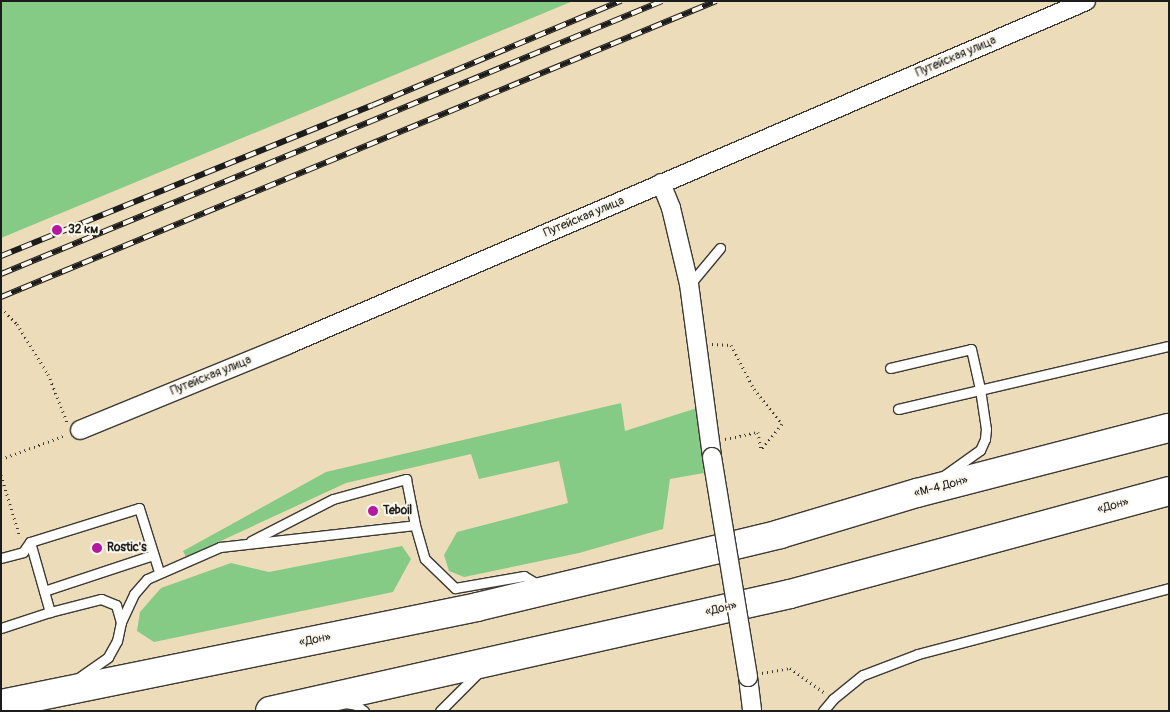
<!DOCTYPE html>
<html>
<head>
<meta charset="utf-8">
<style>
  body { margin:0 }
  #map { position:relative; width:1170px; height:712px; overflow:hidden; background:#eddcb9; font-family:Pangolin,sans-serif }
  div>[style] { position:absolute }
  .green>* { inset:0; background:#85cb86 }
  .path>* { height:3px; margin-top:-1.5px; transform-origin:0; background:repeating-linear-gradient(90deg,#3b3934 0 1px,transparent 0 5px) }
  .roads { filter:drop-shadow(1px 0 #3b3934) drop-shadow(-1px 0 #3b3934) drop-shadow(0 1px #3b3934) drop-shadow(0 -1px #3b3934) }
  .lane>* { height:9px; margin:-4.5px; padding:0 4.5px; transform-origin:4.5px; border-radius:4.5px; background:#fff }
  .street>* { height:18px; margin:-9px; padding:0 9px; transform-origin:9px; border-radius:9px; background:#fff }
  .highway>* { height:28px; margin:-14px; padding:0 14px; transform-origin:14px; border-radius:14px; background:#fff }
  .rail>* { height:5.5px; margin-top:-2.75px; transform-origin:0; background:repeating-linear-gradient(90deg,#fbf7ec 0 11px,#1c1c1c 0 22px); box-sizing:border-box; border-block:1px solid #1c1c1c }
  .bridges { filter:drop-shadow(1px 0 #3b3934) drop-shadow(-1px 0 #3b3934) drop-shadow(0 1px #3b3934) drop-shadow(0 -1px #3b3934) }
  .street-bridge>* { height:18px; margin:-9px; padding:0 9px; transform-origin:9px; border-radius:9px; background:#fff }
  .dots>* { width:14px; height:14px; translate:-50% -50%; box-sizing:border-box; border:2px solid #fbf7ec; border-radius:50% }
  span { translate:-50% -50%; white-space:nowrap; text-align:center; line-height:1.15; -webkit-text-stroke:4px #fbf7ec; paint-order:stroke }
  .street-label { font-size:12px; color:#1c1c1c }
  .poi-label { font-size:12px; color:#1c1c1c; font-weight:700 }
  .left { translate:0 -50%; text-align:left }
  .frame { position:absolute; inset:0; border:2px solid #1c1c1c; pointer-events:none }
</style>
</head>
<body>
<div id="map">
  <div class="green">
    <div style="clip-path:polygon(1px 1px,573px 1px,1px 238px)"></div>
    <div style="clip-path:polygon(621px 403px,625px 431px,697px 408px,704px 473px,670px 479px,663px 529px,579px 553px,464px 577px,449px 571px,444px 555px,457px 532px,568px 503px,559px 461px,479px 479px,471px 454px,346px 483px,186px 557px,183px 551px,326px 472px)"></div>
    <div style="clip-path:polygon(402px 546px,411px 559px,393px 592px,154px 642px,137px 631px,140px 612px,161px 588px,231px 563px,269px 572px)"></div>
  </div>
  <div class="path">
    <div style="left:1px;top:308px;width:23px;rotate:45deg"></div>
    <div style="left:17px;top:324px;width:59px;rotate:58.2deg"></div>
    <div style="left:48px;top:374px;width:52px;rotate:68.4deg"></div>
    <div style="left:712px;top:344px;width:19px;rotate:3deg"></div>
    <div style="left:731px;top:345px;width:50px;rotate:62.4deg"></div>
    <div style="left:754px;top:389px;width:45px;rotate:51.3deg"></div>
    <div style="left:782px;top:424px;width:33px;rotate:129deg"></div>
    <div style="left:725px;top:439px;width:34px;rotate:-12deg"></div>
    <div style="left:758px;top:432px;width:18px;rotate:81deg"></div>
    <div style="left:1px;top:459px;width:69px;rotate:-20.3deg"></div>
    <div style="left:1px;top:475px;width:65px;rotate:73deg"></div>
    <div style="left:762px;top:673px;width:28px;rotate:-10deg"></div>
    <div style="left:790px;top:668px;width:43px;rotate:35.5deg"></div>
  </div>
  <div class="roads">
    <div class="lane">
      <div style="left:690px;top:284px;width:47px;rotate:-50.2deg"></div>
      <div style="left:890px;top:368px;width:83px;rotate:-13.2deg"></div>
      <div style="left:971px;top:349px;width:41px;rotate:77.3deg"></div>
      <div style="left:980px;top:389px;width:40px;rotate:81.5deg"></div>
      <div style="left:986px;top:429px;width:10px;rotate:96deg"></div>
      <div style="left:985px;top:439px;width:12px;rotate:114deg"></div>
      <div style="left:980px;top:450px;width:43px;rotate:144.5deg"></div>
      <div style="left:898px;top:409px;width:278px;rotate:-13.1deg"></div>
      <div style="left:251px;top:541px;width:92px;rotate:-27.1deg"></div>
      <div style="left:333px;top:499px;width:76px;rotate:-15.3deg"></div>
      <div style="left:406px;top:479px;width:47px;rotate:78.9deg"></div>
      <div style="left:30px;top:542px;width:73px;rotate:74.1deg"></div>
      <div style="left:50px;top:612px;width:53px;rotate:-14.3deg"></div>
      <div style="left:101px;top:599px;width:16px;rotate:22deg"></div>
      <div style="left:116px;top:605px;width:18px;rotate:74deg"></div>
      <div style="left:1px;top:558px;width:23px;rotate:-15deg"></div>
      <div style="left:23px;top:552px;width:12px;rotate:-55deg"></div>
      <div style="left:30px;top:542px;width:114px;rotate:-17.3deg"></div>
      <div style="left:139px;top:508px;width:67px;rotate:72.6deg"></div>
      <div style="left:44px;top:591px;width:115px;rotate:-18.3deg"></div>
      <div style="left:1px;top:628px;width:52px;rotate:-18.1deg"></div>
      <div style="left:77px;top:679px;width:38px;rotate:-35deg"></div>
      <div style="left:108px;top:657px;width:18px;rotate:-61deg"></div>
      <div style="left:117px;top:641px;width:19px;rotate:-78deg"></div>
      <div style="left:121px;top:622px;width:31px;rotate:-65deg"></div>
      <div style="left:134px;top:594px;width:20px;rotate:-49deg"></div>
      <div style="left:147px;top:579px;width:80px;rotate:-23.7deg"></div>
      <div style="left:220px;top:547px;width:196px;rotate:-6.4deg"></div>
      <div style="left:415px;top:525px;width:35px;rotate:74deg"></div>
      <div style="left:425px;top:559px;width:42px;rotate:44deg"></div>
      <div style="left:455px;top:588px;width:70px;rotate:-9.9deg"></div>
      <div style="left:524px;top:576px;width:17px;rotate:31deg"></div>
      <div style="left:345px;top:703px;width:11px;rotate:10deg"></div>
      <div style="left:356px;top:705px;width:10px;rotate:37deg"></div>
      <div style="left:440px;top:711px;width:55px;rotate:-45deg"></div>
      <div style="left:823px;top:711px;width:16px;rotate:-50deg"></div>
      <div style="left:833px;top:699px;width:38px;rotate:-39deg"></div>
      <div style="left:863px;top:675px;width:59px;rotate:-20.9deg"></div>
      <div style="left:918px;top:654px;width:260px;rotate:-14.7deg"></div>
    </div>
    <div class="street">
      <div style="left:661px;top:183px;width:27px;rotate:68deg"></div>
      <div style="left:671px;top:208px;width:78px;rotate:76.7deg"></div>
      <div style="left:689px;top:284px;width:175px;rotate:82.4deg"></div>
      <div style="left:80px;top:430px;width:224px;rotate:-22.3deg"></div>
      <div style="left:287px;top:345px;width:870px;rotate:-23.29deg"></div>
      <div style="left:748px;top:677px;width:34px;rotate:83deg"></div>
    </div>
    <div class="highway">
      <div style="left:1px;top:704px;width:486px;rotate:-11.5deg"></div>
      <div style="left:477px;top:607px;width:312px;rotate:-13.5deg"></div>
      <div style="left:780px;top:534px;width:143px;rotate:-16.7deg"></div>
      <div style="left:917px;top:493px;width:260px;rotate:-14.5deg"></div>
      <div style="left:270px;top:711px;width:533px;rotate:-12.68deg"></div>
      <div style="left:790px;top:594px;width:393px;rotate:-15.2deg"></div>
    </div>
  </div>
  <div class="rail">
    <div style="left:1px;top:256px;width:401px;rotate:-22.1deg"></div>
    <div style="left:373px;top:105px;width:269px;rotate:-22.8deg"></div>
    <div style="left:1px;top:274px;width:715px;rotate:-22.44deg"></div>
    <div style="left:1px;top:297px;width:774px;rotate:-22.49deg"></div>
  </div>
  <div class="bridges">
    <div class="street-bridge">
      <div style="left:712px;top:457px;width:223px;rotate:80.7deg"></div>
    </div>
  </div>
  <div class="dots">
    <div style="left:57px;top:230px;background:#b5179e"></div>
    <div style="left:373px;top:511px;background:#b5179e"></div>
    <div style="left:97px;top:548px;background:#b5179e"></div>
  </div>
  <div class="street-label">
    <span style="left:956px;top:57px;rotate:-23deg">Путейская улица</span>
    <span style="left:584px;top:217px;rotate:-23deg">Путейская улица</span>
    <span style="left:211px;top:376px;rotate:-22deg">Путейская улица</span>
    <span style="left:941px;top:487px;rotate:-15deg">«М-4 Дон»</span>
    <span style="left:1113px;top:506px;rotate:-15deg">«Дон»</span>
    <span style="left:721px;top:609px;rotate:-13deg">«Дон»</span>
    <span style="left:315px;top:640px;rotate:-11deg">«Дон»</span>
  </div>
  <div class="poi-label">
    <span class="left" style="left:68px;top:230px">32 км</span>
    <span class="left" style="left:383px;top:511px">Teboil</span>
    <span class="left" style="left:107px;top:548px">Rostic's</span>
  </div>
  <div class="frame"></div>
</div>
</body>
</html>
